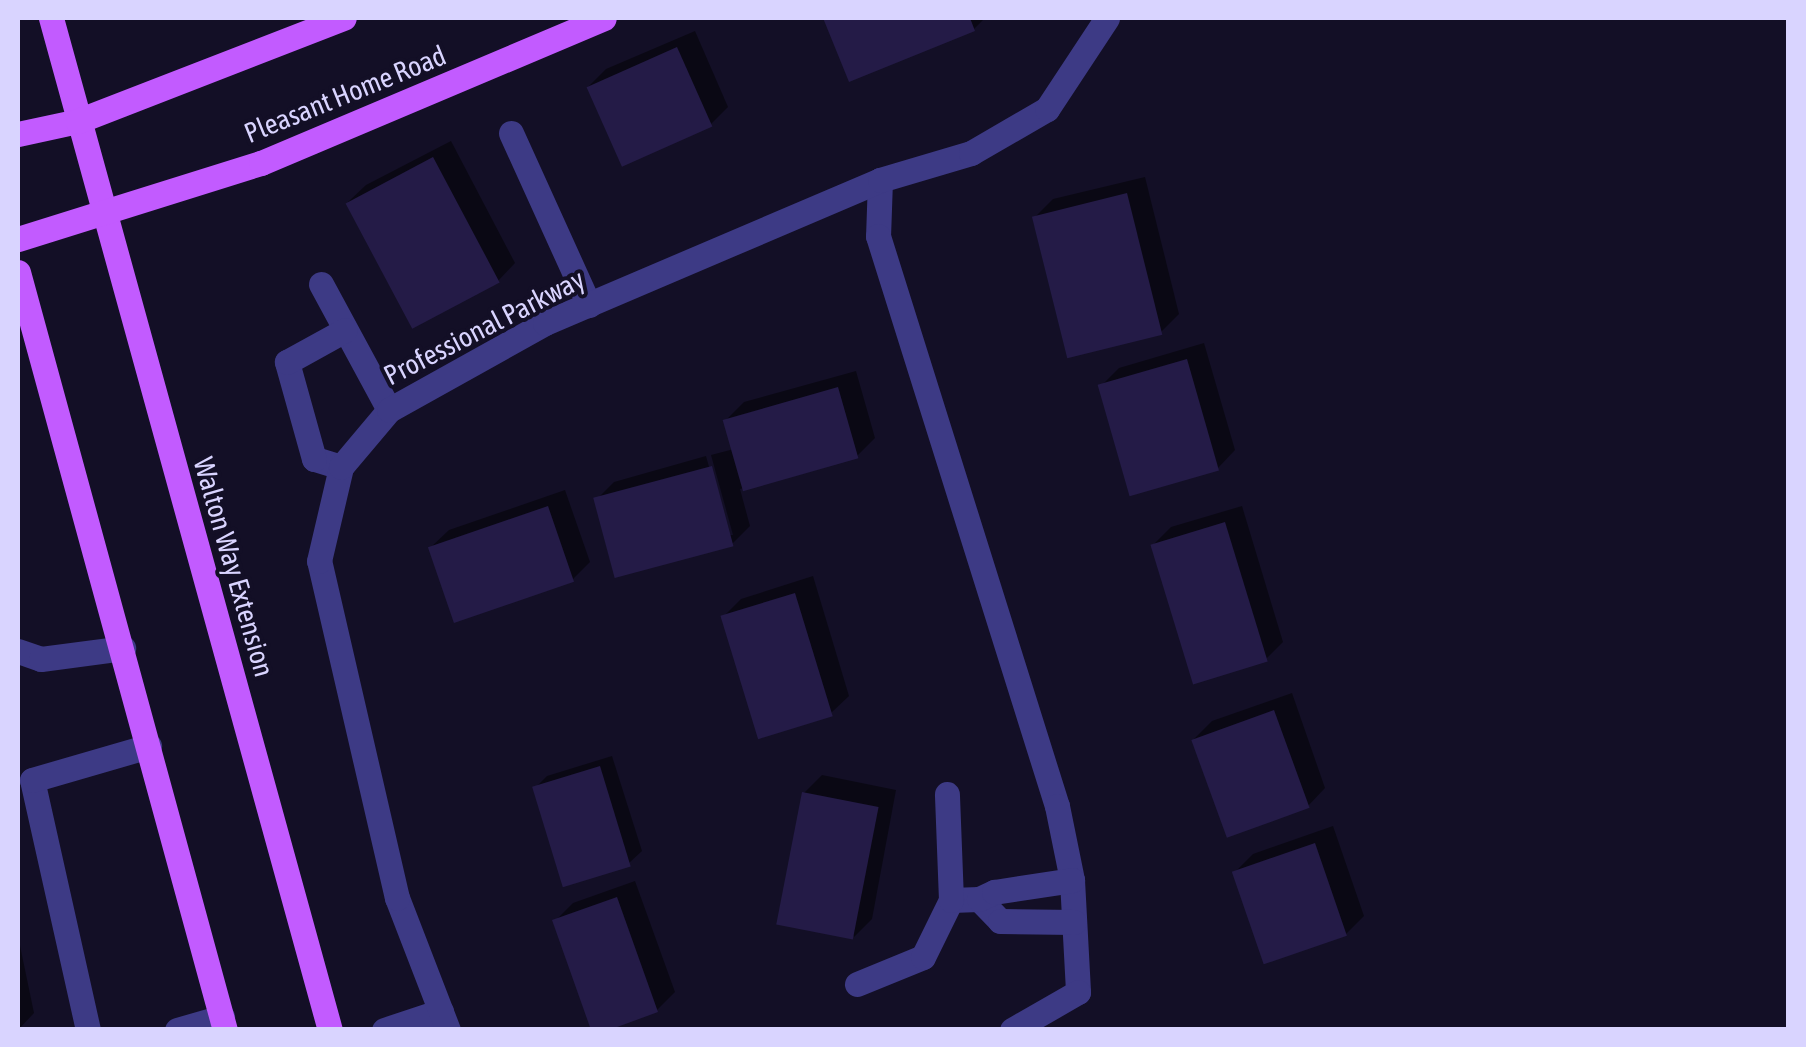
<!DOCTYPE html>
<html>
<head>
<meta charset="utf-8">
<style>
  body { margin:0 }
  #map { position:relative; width:1806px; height:1047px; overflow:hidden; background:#130f26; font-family:"Asap Condensed",sans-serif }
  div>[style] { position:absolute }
  .shadow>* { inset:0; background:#0007 }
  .building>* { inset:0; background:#241b47; transform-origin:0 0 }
  .minor>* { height:25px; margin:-12.5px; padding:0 12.5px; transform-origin:12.5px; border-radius:12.5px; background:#3d3a85 }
  .major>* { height:25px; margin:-12.5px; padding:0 12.5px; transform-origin:12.5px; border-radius:12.5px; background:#c25bff }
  span { translate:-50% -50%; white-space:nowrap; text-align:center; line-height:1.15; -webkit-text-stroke:8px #130f26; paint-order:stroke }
  .street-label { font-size:28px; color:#d9d4ff }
  .frame { position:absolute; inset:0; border:20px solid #d9d4ff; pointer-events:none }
</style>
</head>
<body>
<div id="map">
  <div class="shadow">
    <div style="clip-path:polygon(825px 18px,985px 18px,974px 29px,850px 79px)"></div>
    <div style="clip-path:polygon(695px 31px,728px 107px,710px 125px,588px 87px,606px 69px)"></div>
    <div style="clip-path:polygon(451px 141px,515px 263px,498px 281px,348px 202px,366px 185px)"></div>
    <div style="clip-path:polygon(1145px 177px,1179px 314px,1161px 332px,1035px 217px,1053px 199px)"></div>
    <div style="clip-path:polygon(1204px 343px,1235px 450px,1218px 468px,1101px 386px,1119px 368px)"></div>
    <div style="clip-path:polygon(856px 371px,875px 438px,857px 456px,740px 489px,750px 526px,732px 544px,596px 500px,614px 482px,706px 456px,728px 535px,733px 535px,711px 455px,734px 449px,726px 420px,744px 402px)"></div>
    <div style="clip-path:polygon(565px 490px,590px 562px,572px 580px,431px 547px,449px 530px)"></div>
    <div style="clip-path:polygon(1242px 506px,1283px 642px,1265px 660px,1153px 545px,1171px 527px)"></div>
    <div style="clip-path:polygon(813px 576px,849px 696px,831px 713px,723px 617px,741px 599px)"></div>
    <div style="clip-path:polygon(1292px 693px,1325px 788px,1308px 806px,1194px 739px,1212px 721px)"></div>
    <div style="clip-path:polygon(612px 756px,642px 851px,629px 863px,535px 788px,547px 776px)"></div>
    <div style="clip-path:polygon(822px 775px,896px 790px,872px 919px,854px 937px,804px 793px)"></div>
    <div style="clip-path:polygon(1333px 826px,1364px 916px,1346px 934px,1235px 872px,1253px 854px)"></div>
    <div style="clip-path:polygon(635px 881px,675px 992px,657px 1010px,555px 921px,573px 903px)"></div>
    <div style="clip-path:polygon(18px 936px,34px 1013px,18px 1030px)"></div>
  </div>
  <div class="building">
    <div style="clip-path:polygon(823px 18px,970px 18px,975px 31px,849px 82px)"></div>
    <div style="left:677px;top:47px;width:87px;height:99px;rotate:66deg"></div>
    <div style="left:433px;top:157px;width:142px;height:99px;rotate:62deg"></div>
    <div style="left:1127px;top:193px;width:146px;height:98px;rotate:76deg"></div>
    <div style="left:1187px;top:359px;width:116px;height:93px;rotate:74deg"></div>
    <div style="left:838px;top:387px;width:74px;height:120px;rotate:74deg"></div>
    <div style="left:712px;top:466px;width:83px;height:123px;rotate:75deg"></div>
    <div style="left:548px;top:506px;width:80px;height:127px;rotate:71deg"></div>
    <div style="left:1225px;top:522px;width:146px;height:78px;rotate:73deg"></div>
    <div style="left:795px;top:593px;width:129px;height:78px;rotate:73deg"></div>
    <div style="left:1274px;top:710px;width:104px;height:88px;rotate:70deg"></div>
    <div style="left:600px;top:766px;width:105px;height:71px;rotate:73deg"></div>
    <div style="left:802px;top:792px;width:78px;height:135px;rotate:11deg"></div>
    <div style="left:1315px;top:843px;width:98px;height:88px;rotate:71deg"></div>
    <div style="clip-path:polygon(617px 897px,658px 1012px,609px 1030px,591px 1030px,552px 920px)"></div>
  </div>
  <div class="minor">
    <div style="left:511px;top:133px;width:189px;rotate:65.6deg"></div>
    <div style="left:880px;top:180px;width:56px;rotate:92deg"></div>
    <div style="left:878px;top:236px;width:597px;rotate:72.57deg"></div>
    <div style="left:1057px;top:806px;width:76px;rotate:78.5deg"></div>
    <div style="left:1072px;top:880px;width:112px;rotate:86.9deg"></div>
    <div style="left:1078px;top:992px;width:76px;rotate:150.1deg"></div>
    <div style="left:321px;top:284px;width:143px;rotate:61.6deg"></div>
    <div style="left:341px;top:467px;width:28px;rotate:-163deg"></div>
    <div style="left:314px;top:459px;width:101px;rotate:-105.6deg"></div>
    <div style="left:287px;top:362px;width:66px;rotate:-28.9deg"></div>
    <div style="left:18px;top:651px;width:24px;rotate:19deg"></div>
    <div style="left:41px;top:659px;width:83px;rotate:-7.6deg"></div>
    <div style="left:979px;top:899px;width:30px;rotate:46deg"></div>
    <div style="left:1000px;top:921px;width:74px;rotate:0.8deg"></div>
    <div style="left:951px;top:900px;width:28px;rotate:-2deg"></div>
    <div style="left:979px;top:899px;width:17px;rotate:-25deg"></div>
    <div style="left:994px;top:892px;width:79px;rotate:-8.7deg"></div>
    <div style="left:857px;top:984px;width:71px;rotate:-22.2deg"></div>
    <div style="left:923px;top:957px;width:64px;rotate:-63.8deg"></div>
    <div style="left:951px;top:900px;width:106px;rotate:-92.2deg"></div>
    <div style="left:88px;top:1030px;width:256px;rotate:-102.6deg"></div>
    <div style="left:32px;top:780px;width:122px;rotate:-16.2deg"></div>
    <div style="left:177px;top:1030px;width:47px;rotate:-16.1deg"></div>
    <div style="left:384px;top:1030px;width:60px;rotate:-18.4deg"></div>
    <div style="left:448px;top:1030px;width:142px;rotate:-111.1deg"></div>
    <div style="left:397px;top:898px;width:346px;rotate:-103deg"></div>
    <div style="left:319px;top:561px;width:97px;rotate:-76.8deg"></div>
    <div style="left:341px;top:467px;width:75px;rotate:-49.9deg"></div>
    <div style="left:389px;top:410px;width:179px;rotate:-29.1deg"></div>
    <div style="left:545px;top:323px;width:364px;rotate:-23.1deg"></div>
    <div style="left:880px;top:180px;width:95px;rotate:-16.5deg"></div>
    <div style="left:971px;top:153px;width:88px;rotate:-30.1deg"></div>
    <div style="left:1047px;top:109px;width:109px;rotate:-56.6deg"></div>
  </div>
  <div class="major">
    <div style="left:51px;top:18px;width:1050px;rotate:74.59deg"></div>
    <div style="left:18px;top:134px;width:61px;rotate:-12.2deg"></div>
    <div style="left:78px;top:121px;width:285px;rotate:-21.2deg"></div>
    <div style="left:18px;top:239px;width:255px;rotate:-17.4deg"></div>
    <div style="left:261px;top:163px;width:372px;rotate:-22.9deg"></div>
    <div style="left:18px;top:272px;width:786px;rotate:74.73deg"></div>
  </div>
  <div class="street-label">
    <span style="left:345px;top:94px;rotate:-22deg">Pleasant Home Road</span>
    <span style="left:484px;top:327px;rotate:-27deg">Professional Parkway</span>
    <span style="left:234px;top:567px;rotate:74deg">Walton Way Extension</span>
  </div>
  <div class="frame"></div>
</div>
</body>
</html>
